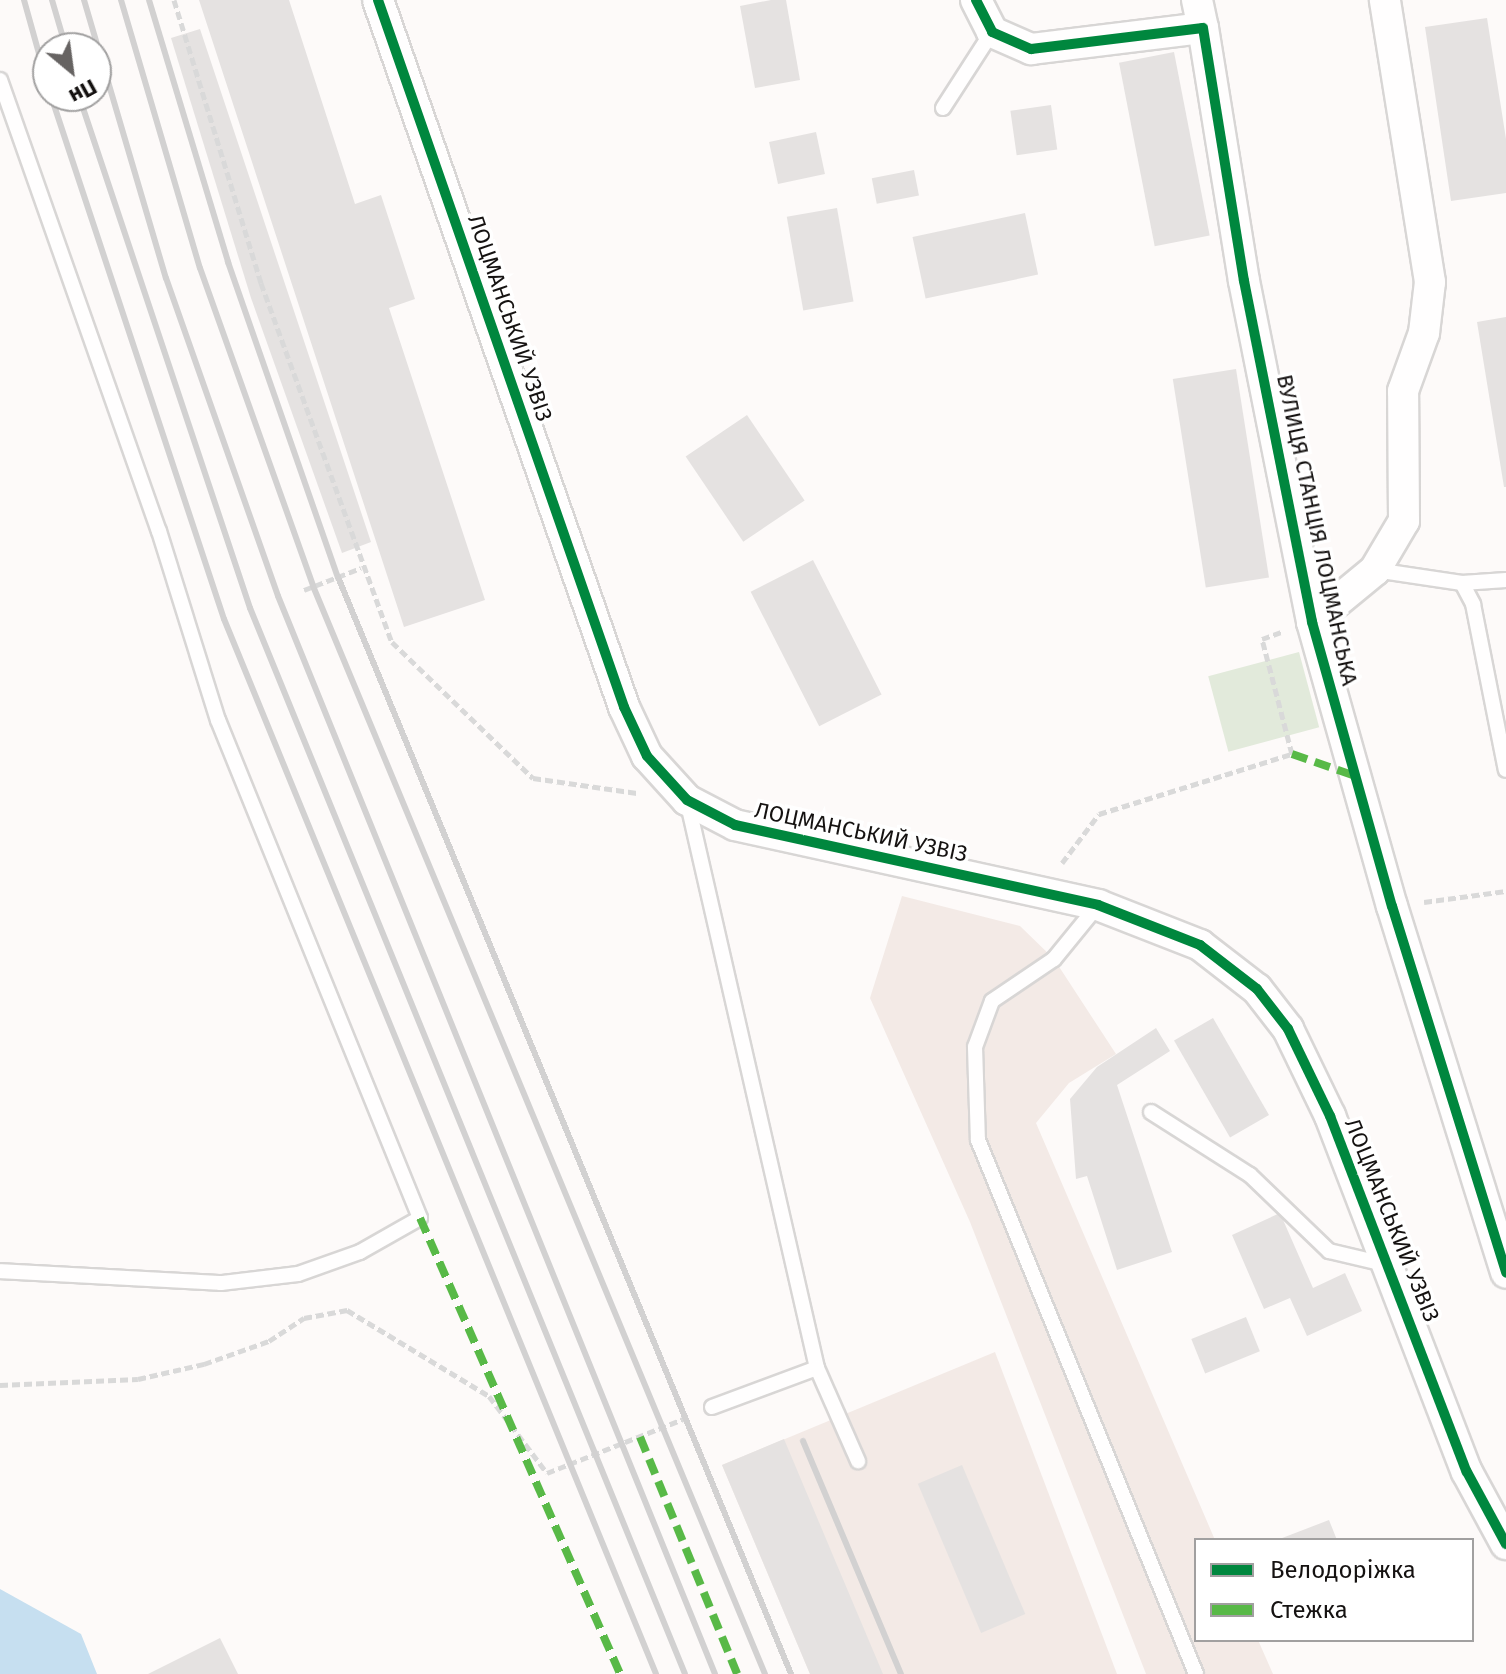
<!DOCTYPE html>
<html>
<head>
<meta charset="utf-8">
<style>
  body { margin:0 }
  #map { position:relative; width:1506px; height:1674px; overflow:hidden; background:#fdfaf9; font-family:"Fira Sans",sans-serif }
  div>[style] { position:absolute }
  .built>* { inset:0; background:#f3eae6 }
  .green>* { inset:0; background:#e2eadb; transform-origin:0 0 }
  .water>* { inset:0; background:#c6dff0 }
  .building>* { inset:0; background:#e5e2e1; transform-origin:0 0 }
  .path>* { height:5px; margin-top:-2.5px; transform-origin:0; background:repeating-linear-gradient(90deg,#d9d9d9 0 8px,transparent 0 12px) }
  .roads { filter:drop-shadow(2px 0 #d8d6d5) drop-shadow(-2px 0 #d8d6d5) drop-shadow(0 2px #d8d6d5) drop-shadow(0 -2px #d8d6d5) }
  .lane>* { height:14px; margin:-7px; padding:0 7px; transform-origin:7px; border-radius:7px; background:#fffefe }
  .street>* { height:30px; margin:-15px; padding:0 15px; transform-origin:15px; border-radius:15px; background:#fffefe }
  .rail>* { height:6px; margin:-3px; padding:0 3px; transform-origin:3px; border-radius:3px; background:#d2d1d1 }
  .quiet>* { height:8px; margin-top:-4px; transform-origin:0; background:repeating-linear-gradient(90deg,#58b947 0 16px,transparent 0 24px) }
  .cycleway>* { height:10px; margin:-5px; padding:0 5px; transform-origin:5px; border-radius:5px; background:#00873e }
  span { translate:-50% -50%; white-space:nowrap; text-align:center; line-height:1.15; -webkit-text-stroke:7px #fff; paint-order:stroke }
  .street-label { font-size:22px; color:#151211 }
  .legend { position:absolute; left:1194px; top:1538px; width:280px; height:104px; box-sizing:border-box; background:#fff; border:2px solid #a1a0a0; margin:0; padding:10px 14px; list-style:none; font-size:24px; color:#151211 }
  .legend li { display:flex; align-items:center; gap:16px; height:40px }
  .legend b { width:40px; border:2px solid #a1a0a0 }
  .north { position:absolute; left:32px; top:32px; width:80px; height:80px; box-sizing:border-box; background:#fff; border:2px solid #a1a0a0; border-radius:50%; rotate:151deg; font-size:22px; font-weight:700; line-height:32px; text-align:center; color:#151211 }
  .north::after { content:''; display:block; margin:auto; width:28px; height:36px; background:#666362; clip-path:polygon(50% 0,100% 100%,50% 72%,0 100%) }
</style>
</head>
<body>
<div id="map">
  <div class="built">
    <div style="clip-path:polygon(902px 896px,1020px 926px,1054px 959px,1116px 1054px,1069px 1083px,1036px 1123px,1215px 1540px,1196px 1540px,1196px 1640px,1258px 1640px,1273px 1674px,1146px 1674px,970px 1222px,870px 998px)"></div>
    <div style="clip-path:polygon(995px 1352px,1117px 1674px,810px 1674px,722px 1465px)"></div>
  </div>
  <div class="green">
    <div style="left:1299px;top:652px;width:78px;height:94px;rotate:75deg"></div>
  </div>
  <div class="water">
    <div style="clip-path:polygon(0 1589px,81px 1634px,97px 1674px,0 1674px)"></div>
  </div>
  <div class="building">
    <div style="clip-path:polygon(199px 0,289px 0,355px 204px,381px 195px,415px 299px,389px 308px,485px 600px,404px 627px)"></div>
    <div style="clip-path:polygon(771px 0,786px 0,800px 80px,755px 88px,740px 6px)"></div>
    <div style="clip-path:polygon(1487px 18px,1506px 139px,1506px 193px,1451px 201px,1425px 27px)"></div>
    <div style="clip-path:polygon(200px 29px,371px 542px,342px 553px,251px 298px,171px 38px)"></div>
    <div style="left:1174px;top:52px;width:187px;height:56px;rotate:79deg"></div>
    <div style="left:1051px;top:105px;width:45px;height:41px;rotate:82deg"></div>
    <div style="left:816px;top:132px;width:43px;height:48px;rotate:78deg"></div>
    <div style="left:914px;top:170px;width:26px;height:43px;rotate:79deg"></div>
    <div style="left:837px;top:208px;width:95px;height:51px;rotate:80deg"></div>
    <div style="left:1025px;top:213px;width:63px;height:115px;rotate:78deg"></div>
    <div style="clip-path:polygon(1506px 317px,1506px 487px,1504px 487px,1477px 322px)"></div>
    <div style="left:1236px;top:369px;width:211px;height:64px;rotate:81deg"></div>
    <div style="left:747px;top:415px;width:103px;height:74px;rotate:56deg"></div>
    <div style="left:813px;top:560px;width:151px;height:70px;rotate:63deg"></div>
    <div style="left:1213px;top:1018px;width:112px;height:45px;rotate:60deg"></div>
    <div style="clip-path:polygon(1156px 1028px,1170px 1051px,1117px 1085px,1172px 1252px,1117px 1270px,1087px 1176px,1076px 1179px,1070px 1099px,1097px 1067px)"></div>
    <div style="clip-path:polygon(1280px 1213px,1313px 1288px,1345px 1273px,1362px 1311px,1307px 1336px,1290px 1298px,1264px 1309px,1232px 1235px)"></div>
    <div style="left:1246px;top:1317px;width:37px;height:59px;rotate:68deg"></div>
    <div style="clip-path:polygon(784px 1439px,837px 1565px,883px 1674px,810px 1674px,722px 1465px)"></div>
    <div style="left:962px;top:1465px;width:162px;height:48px;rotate:67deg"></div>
    <div style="clip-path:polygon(1329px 1520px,1337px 1540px,1277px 1540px)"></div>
    <div style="clip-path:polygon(220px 1638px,238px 1674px,148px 1674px)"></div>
  </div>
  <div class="path">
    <div style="left:174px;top:0;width:296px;rotate:72.9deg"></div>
    <div style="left:261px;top:283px;width:382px;rotate:70deg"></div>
    <div style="left:392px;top:642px;width:196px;rotate:44deg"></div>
    <div style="left:533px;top:778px;width:105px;rotate:8.2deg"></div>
    <div style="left:304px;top:590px;width:61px;rotate:-21.1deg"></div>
    <div style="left:1062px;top:863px;width:61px;rotate:-52.9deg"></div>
    <div style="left:1099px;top:814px;width:202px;rotate:-17.3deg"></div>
    <div style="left:1292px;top:754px;width:119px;rotate:-104.6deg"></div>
    <div style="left:1262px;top:639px;width:23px;rotate:-20deg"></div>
    <div style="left:1424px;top:902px;width:83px;rotate:-7.6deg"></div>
    <div style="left:0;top:1385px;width:138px;rotate:-2.5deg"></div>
    <div style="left:138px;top:1379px;width:68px;rotate:-12.8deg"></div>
    <div style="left:204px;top:1364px;width:69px;rotate:-19.5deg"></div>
    <div style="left:269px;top:1341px;width:42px;rotate:-33.3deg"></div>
    <div style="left:304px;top:1318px;width:44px;rotate:-10.5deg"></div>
    <div style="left:347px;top:1310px;width:166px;rotate:31.2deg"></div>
    <div style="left:489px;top:1396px;width:96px;rotate:53deg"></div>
    <div style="left:547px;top:1473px;width:155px;rotate:-21.6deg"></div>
  </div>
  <div class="roads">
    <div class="lane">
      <div style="left:0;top:80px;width:478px;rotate:70.6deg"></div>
      <div style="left:159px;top:531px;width:198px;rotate:72.7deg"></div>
      <div style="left:218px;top:720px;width:537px;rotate:67.92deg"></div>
      <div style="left:420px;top:1218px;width:69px;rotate:150.5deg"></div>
      <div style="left:360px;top:1252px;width:66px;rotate:160.5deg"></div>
      <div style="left:298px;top:1274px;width:78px;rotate:173.3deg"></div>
      <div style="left:221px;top:1283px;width:221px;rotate:-176.9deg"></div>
      <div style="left:943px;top:108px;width:90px;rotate:-57.2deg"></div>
      <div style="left:1375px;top:570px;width:88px;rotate:8.5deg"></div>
      <div style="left:1462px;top:583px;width:24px;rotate:62deg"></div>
      <div style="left:1473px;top:604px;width:169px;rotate:78.8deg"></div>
      <div style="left:1462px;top:583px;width:44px;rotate:-3.9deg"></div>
      <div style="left:687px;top:800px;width:583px;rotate:77.11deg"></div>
      <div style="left:817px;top:1368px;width:112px;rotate:159.6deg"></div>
      <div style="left:1098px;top:905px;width:70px;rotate:129.2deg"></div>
      <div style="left:1054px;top:959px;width:75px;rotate:145.9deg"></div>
      <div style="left:992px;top:1001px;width:49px;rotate:110.3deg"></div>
      <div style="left:975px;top:1047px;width:93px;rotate:88.2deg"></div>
      <div style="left:978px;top:1140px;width:577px;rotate:67.79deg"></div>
      <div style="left:1151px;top:1112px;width:117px;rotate:32.5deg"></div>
      <div style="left:1250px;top:1175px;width:110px;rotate:43.9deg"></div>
      <div style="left:1329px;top:1251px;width:61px;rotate:13.3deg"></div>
      <div style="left:817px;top:1368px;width:102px;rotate:66.2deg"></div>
    </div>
    <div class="street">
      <div style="left:378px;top:0;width:749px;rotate:70.81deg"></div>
      <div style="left:624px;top:707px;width:54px;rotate:64.9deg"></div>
      <div style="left:647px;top:756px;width:59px;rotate:47.7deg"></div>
      <div style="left:687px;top:800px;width:54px;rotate:27.5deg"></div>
      <div style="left:735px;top:825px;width:372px;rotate:12.4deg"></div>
      <div style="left:1098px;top:905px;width:110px;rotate:21.4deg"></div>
      <div style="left:1200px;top:945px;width:72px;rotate:37.7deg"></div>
      <div style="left:1257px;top:989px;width:51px;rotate:52.2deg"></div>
      <div style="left:1288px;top:1029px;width:97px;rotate:64.2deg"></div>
      <div style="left:1330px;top:1116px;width:381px;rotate:69deg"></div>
      <div style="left:1467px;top:1472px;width:82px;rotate:61.6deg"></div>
      <div style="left:976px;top:0;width:36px;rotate:63deg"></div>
      <div style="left:992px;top:32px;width:43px;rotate:23.6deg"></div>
      <div style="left:1031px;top:49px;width:173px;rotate:-7deg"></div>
      <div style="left:1203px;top:28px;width:256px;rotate:80.8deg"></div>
      <div style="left:1244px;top:281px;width:348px;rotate:78.7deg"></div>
      <div style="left:1312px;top:622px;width:295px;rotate:74.3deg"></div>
      <div style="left:1392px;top:906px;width:384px;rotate:72.7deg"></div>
      <div style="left:1197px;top:0;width:29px;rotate:78deg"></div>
      <div style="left:1312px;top:622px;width:82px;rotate:-39.5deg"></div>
      <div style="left:1375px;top:570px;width:57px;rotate:-59.4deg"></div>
      <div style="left:1404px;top:521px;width:130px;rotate:-90.4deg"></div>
      <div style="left:1403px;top:391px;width:62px;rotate:-70.1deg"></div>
      <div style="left:1424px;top:333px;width:51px;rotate:-83.3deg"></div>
      <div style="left:1430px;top:282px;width:286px;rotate:-99.1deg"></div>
    </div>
  </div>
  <div class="rail">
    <div style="left:24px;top:0;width:89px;rotate:74.4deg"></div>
    <div style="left:52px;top:0;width:50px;rotate:73.7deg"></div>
    <div style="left:84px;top:0;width:290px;rotate:73.6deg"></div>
    <div style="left:166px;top:278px;width:337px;rotate:70.6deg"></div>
    <div style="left:278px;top:596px;width:1163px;rotate:67.93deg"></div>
    <div style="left:121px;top:0;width:279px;rotate:73.6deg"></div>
    <div style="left:200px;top:268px;width:337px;rotate:70.4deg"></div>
    <div style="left:313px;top:586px;width:1178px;rotate:67.44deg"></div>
    <div style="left:149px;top:0;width:274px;rotate:73.2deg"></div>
    <div style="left:228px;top:262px;width:334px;rotate:70.8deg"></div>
    <div style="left:338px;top:577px;width:1187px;rotate:67.56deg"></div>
    <div style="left:51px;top:96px;width:551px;rotate:71.7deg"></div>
    <div style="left:224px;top:619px;width:1140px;rotate:67.73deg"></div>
    <div style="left:79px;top:96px;width:540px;rotate:71.53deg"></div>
    <div style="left:250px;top:608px;width:1151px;rotate:67.8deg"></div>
    <div style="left:803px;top:1441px;width:253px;rotate:67.2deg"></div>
  </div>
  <div class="quiet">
    <div style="left:1292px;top:754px;width:67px;rotate:19.2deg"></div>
    <div style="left:420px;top:1218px;width:498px;rotate:66.3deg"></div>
    <div style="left:640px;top:1437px;width:256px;rotate:67.7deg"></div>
  </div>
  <div class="cycleway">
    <div style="left:378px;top:0;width:749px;rotate:70.81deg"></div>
    <div style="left:624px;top:707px;width:54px;rotate:64.9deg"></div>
    <div style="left:647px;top:756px;width:59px;rotate:47.7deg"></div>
    <div style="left:687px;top:800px;width:54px;rotate:27.5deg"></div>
    <div style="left:735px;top:825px;width:372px;rotate:12.4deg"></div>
    <div style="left:1098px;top:905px;width:110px;rotate:21.4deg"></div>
    <div style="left:1200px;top:945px;width:72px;rotate:37.7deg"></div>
    <div style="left:1257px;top:989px;width:51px;rotate:52.2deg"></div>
    <div style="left:1288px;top:1029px;width:97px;rotate:64.2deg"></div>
    <div style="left:1330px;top:1116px;width:381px;rotate:69deg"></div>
    <div style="left:1467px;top:1472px;width:82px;rotate:61.6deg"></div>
    <div style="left:976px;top:0;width:36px;rotate:63deg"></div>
    <div style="left:992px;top:32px;width:43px;rotate:23.6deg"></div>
    <div style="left:1031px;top:49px;width:173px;rotate:-7deg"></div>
    <div style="left:1203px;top:28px;width:256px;rotate:80.8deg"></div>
    <div style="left:1244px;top:281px;width:348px;rotate:78.7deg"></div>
    <div style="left:1312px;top:622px;width:295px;rotate:74.3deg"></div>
    <div style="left:1392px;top:906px;width:384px;rotate:72.7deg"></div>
  </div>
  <div class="street-label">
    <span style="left:510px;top:318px;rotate:71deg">ЛОЦМАНСЬКИЙ УЗВІЗ</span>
    <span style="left:1317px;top:530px;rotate:78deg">ВУЛИЦЯ СТАНЦІЯ ЛОЦМАНСЬКА</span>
    <span style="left:861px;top:832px;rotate:12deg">ЛОЦМАНСЬКИЙ УЗВІЗ</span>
    <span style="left:1392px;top:1220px;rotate:68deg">ЛОЦМАНСЬКИЙ УЗВІЗ</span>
  </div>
  <ul class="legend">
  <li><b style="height:10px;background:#00873e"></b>Велодоріжка</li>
  <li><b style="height:10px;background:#58b947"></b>Стежка</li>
  </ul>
  <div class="north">Пн</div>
</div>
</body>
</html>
